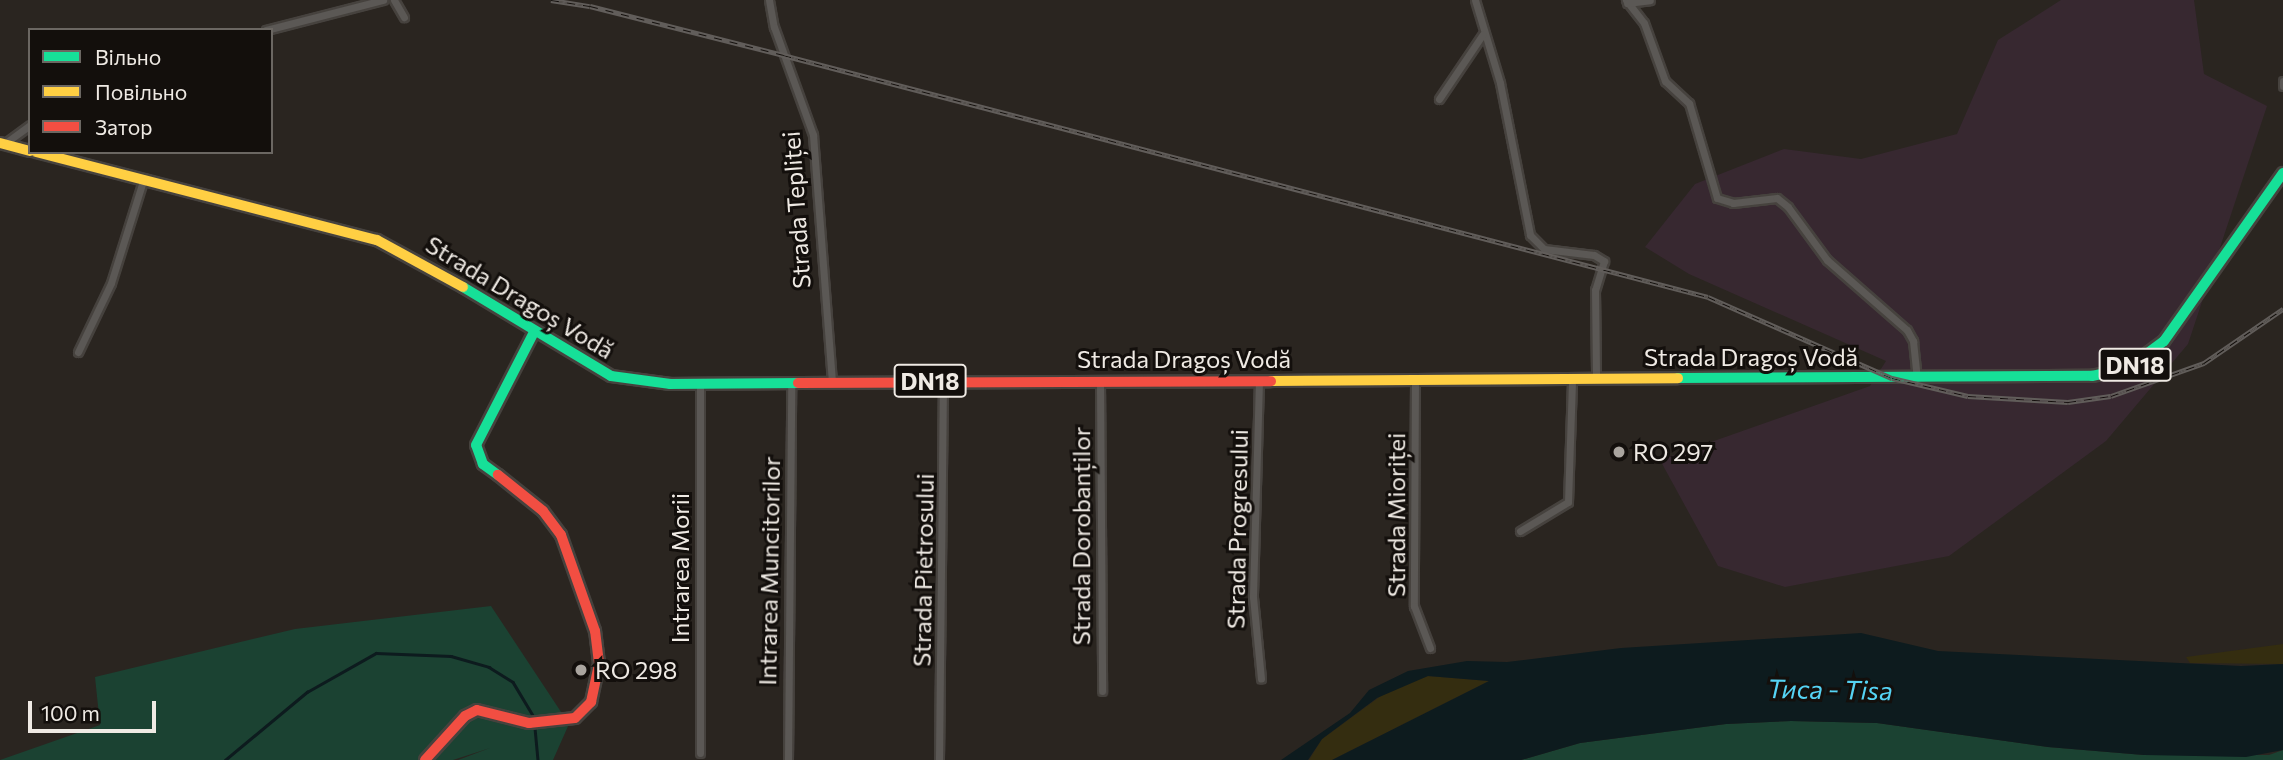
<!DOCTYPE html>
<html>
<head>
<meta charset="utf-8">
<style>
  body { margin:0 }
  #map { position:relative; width:2283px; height:760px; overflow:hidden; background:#2a2520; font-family:Commissioner,sans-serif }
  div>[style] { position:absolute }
  .industrial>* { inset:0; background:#372830 }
  .green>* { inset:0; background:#1b4232 }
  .sand>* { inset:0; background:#342d10 }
  .water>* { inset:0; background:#0d1b1e }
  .stream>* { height:2.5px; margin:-1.25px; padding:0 1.25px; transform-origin:1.25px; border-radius:1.25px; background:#0d1b1e }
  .roads { filter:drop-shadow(2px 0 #46423e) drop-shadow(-2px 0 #46423e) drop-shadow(0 2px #46423e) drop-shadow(0 -2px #46423e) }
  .street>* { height:7px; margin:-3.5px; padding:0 3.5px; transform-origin:3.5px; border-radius:3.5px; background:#5b5855 }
  .fast>* { height:10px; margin:-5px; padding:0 5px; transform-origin:5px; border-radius:5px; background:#16e098 }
  .slow>* { height:10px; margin:-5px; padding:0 5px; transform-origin:5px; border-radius:5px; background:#ffcf43 }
  .jam>* { height:10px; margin:-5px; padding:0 5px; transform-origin:5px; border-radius:5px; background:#f24e42 }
  .rail>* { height:5px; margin-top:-2.5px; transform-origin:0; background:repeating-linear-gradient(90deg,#130f0c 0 8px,#615d5a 0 16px); box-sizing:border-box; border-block:2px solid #615d5a }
  .dots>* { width:19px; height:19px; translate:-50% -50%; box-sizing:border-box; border:4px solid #130f0c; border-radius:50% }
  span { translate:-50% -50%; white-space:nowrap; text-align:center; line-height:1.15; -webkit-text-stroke:6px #130f0c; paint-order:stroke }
  .shield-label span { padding:2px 5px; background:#130f0c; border:2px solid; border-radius:5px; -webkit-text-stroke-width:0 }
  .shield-label { font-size:23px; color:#efeae4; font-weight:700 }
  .street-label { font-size:24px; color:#efeae4 }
  .poi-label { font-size:24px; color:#efeae4 }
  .left { translate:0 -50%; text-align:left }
  .water-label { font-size:26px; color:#55d3f4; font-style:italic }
  .legend { position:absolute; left:28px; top:28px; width:245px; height:126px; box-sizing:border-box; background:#130f0c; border:2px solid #6b6762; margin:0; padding:9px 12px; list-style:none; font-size:21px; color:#efeae4 }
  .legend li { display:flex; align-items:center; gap:14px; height:35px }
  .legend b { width:35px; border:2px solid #6b6762 }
  .scale { position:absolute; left:28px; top:701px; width:128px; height:32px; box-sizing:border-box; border:4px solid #efeae4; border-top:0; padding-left:9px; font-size:21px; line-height:24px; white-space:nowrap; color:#efeae4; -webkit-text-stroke:5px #130f0c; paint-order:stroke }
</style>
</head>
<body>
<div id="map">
  <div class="industrial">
    <div style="clip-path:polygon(2061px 0,2194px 0,2204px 74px,2267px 106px,2188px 344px,2106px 441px,1949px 556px,1785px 587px,1718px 566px,1660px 460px,1870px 386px,1886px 361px,1689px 274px,1645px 247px,1695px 184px,1784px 149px,1861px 159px,1957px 134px,1998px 40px)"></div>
  </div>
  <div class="green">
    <div style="clip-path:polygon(491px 606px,569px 724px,553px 760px,458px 760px,490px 748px,453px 760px,0 760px,100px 725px,95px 677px,295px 629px)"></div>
    <div style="clip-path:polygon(1791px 721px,1877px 723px,2048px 747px,2144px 755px,2269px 755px,2283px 750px,2283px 760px,1521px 760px,1580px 743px,1726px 724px)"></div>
  </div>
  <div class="sand">
    <div style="clip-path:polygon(2283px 644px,2283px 664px,2190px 663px,2186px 657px)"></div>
    <div style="clip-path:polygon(1428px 676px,1489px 681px,1332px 760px,1309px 760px,1322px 739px,1389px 690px)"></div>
  </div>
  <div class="water">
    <div style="clip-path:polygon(1861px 633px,1938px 651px,2241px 666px,2283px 664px,2283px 750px,2246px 757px,2144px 755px,2048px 747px,1877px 723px,1791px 721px,1726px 724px,1580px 743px,1521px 760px,1332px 760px,1489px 681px,1428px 676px,1377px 698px,1322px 739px,1308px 760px,1281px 760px,1350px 713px,1369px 690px,1408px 671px,1467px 661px,1507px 662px,1621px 648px)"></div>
  </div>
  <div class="stream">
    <div style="left:225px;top:760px;width:107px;rotate:-39.7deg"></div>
    <div style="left:307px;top:692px;width:79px;rotate:-29.5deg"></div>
    <div style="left:376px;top:653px;width:75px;rotate:2.3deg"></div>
    <div style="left:451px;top:656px;width:40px;rotate:16deg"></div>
    <div style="left:489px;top:667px;width:28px;rotate:32deg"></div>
    <div style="left:513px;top:682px;width:41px;rotate:59deg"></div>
    <div style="left:534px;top:717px;width:43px;rotate:84.7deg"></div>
  </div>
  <div class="roads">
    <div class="street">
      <div style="left:394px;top:0;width:20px;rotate:60deg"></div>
      <div style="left:769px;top:0;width:27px;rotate:80deg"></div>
      <div style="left:774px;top:27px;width:115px;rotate:70.1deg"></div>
      <div style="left:813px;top:135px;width:247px;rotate:85.6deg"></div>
      <div style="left:1475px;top:0;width:87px;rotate:73.2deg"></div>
      <div style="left:1500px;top:83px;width:155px;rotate:78.8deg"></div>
      <div style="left:1530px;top:235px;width:20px;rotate:45deg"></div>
      <div style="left:1544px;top:249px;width:50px;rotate:6.8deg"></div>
      <div style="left:1594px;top:255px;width:12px;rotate:31deg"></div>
      <div style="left:1604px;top:261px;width:30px;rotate:107deg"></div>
      <div style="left:1595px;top:290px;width:88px;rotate:89.3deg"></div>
      <div style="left:1626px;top:0;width:29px;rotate:52deg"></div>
      <div style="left:1644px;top:23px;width:62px;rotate:70.1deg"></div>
      <div style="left:1665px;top:81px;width:33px;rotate:43deg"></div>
      <div style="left:1689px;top:103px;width:99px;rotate:73.6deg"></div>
      <div style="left:1717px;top:198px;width:17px;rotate:17deg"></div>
      <div style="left:1733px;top:203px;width:44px;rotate:-6.5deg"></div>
      <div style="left:1777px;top:198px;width:14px;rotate:39deg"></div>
      <div style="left:1788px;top:207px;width:66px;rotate:53.7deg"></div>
      <div style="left:1827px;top:260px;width:106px;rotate:41.2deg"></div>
      <div style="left:1907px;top:330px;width:13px;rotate:61deg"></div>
      <div style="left:1913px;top:341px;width:37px;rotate:84deg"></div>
      <div style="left:1627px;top:3px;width:23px;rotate:-7deg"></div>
      <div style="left:266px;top:30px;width:121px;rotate:-14.4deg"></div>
      <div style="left:2283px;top:81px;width:5px;rotate:90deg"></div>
      <div style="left:1439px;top:99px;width:78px;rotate:-55.9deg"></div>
      <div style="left:4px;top:144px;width:32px;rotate:-36deg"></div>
      <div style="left:78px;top:352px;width:76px;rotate:-64.4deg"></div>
      <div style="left:111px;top:283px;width:110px;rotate:-72.6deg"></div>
      <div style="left:1415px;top:379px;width:227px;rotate:90.3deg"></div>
      <div style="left:1414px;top:606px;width:45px;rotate:69.1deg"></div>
      <div style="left:1100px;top:380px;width:311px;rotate:89.6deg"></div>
      <div style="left:1259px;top:380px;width:217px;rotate:91.6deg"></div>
      <div style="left:1253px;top:597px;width:82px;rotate:84.4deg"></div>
      <div style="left:1520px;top:531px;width:56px;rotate:-31.1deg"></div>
      <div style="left:1568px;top:502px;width:123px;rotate:-88.1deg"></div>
      <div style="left:700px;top:753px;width:370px;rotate:-90deg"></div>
      <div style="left:788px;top:760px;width:378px;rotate:-89.5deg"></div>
      <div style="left:939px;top:760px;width:379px;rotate:-89.4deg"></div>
    </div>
    <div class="fast">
      <div style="left:463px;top:287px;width:173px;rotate:31deg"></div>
      <div style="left:611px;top:376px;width:60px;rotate:7.7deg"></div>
      <div style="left:670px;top:384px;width:128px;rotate:-0.4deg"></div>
      <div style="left:1678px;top:378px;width:414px;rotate:-0.3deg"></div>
      <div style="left:2092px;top:376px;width:35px;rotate:-12deg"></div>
      <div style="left:2126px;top:369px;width:47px;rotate:-36.4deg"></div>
      <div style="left:2164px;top:341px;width:206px;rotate:-54.7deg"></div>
      <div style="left:498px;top:475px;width:19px;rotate:-144deg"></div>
      <div style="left:483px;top:464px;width:20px;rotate:-110deg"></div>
      <div style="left:476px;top:445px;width:127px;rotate:-62.8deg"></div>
    </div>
    <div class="slow">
      <div style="left:0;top:143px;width:31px;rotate:15deg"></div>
      <div style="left:36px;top:152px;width:352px;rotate:14.5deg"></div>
      <div style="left:377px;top:240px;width:98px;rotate:28.7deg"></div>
      <div style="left:1271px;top:381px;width:407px;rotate:-0.4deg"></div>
    </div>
    <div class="jam">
      <div style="left:798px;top:383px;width:473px;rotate:-0.2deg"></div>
      <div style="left:425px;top:760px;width:59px;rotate:-47.7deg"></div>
      <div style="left:465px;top:716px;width:13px;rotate:-27deg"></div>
      <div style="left:477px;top:710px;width:54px;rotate:14deg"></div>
      <div style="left:529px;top:723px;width:46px;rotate:-6.2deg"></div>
      <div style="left:575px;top:718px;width:23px;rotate:-45deg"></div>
      <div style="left:591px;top:702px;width:40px;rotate:-78deg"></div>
      <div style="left:599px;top:663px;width:32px;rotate:-97deg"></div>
      <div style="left:595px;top:631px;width:102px;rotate:-109.5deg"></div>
      <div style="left:561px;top:535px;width:30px;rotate:-127deg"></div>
      <div style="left:543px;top:511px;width:58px;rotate:-141.3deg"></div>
    </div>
  </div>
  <div class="rail">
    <div style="left:551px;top:0;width:39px;rotate:9deg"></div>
    <div style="left:590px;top:6px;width:199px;rotate:14.2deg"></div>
    <div style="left:783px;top:55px;width:956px;rotate:14.66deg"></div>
    <div style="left:1708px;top:297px;width:201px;rotate:23.8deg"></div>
    <div style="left:1892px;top:378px;width:78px;rotate:13.3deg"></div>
    <div style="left:1968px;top:396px;width:100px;rotate:3.4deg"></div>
    <div style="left:2068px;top:402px;width:43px;rotate:-7.9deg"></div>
    <div style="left:2111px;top:396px;width:99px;rotate:-19.5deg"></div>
    <div style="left:2204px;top:363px;width:96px;rotate:-34.4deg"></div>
  </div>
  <div class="dots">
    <div style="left:1619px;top:452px;background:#aaa59f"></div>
    <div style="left:581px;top:670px;background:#aaa59f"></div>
  </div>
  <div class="shield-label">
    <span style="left:2135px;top:365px">DN18</span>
    <span style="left:930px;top:381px">DN18</span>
  </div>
  <div class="street-label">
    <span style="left:796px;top:210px;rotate:-94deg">Strada Tepliței</span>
    <span style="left:520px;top:297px;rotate:31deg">Strada Dragoș Vodă</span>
    <span style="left:1751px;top:357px">Strada Dragoș Vodă</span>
    <span style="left:1184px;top:359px">Strada Dragoș Vodă</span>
    <span style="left:1396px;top:515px;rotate:-90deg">Strada Mioriței</span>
    <span style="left:1237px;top:529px;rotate:-89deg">Strada Progresului</span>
    <span style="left:1081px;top:536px;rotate:-90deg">Strada Dorobanților</span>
    <span style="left:680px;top:568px;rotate:-90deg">Intrarea Morii</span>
    <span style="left:923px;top:570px;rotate:-89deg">Strada Pietrosului</span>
    <span style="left:769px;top:571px;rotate:-89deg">Intrarea Muncitorilor</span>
  </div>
  <div class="poi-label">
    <span class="left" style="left:1633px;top:452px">RO 297</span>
    <span class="left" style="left:595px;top:670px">RO 298</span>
  </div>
  <div class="water-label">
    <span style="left:1830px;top:689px;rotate:1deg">Тиса - Tisa</span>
  </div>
  <ul class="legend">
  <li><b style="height:9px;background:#16e098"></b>Вільно</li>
  <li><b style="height:9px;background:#ffcf43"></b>Повільно</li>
  <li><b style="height:9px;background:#f24e42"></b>Затор</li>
  </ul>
  <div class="scale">100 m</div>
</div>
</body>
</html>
